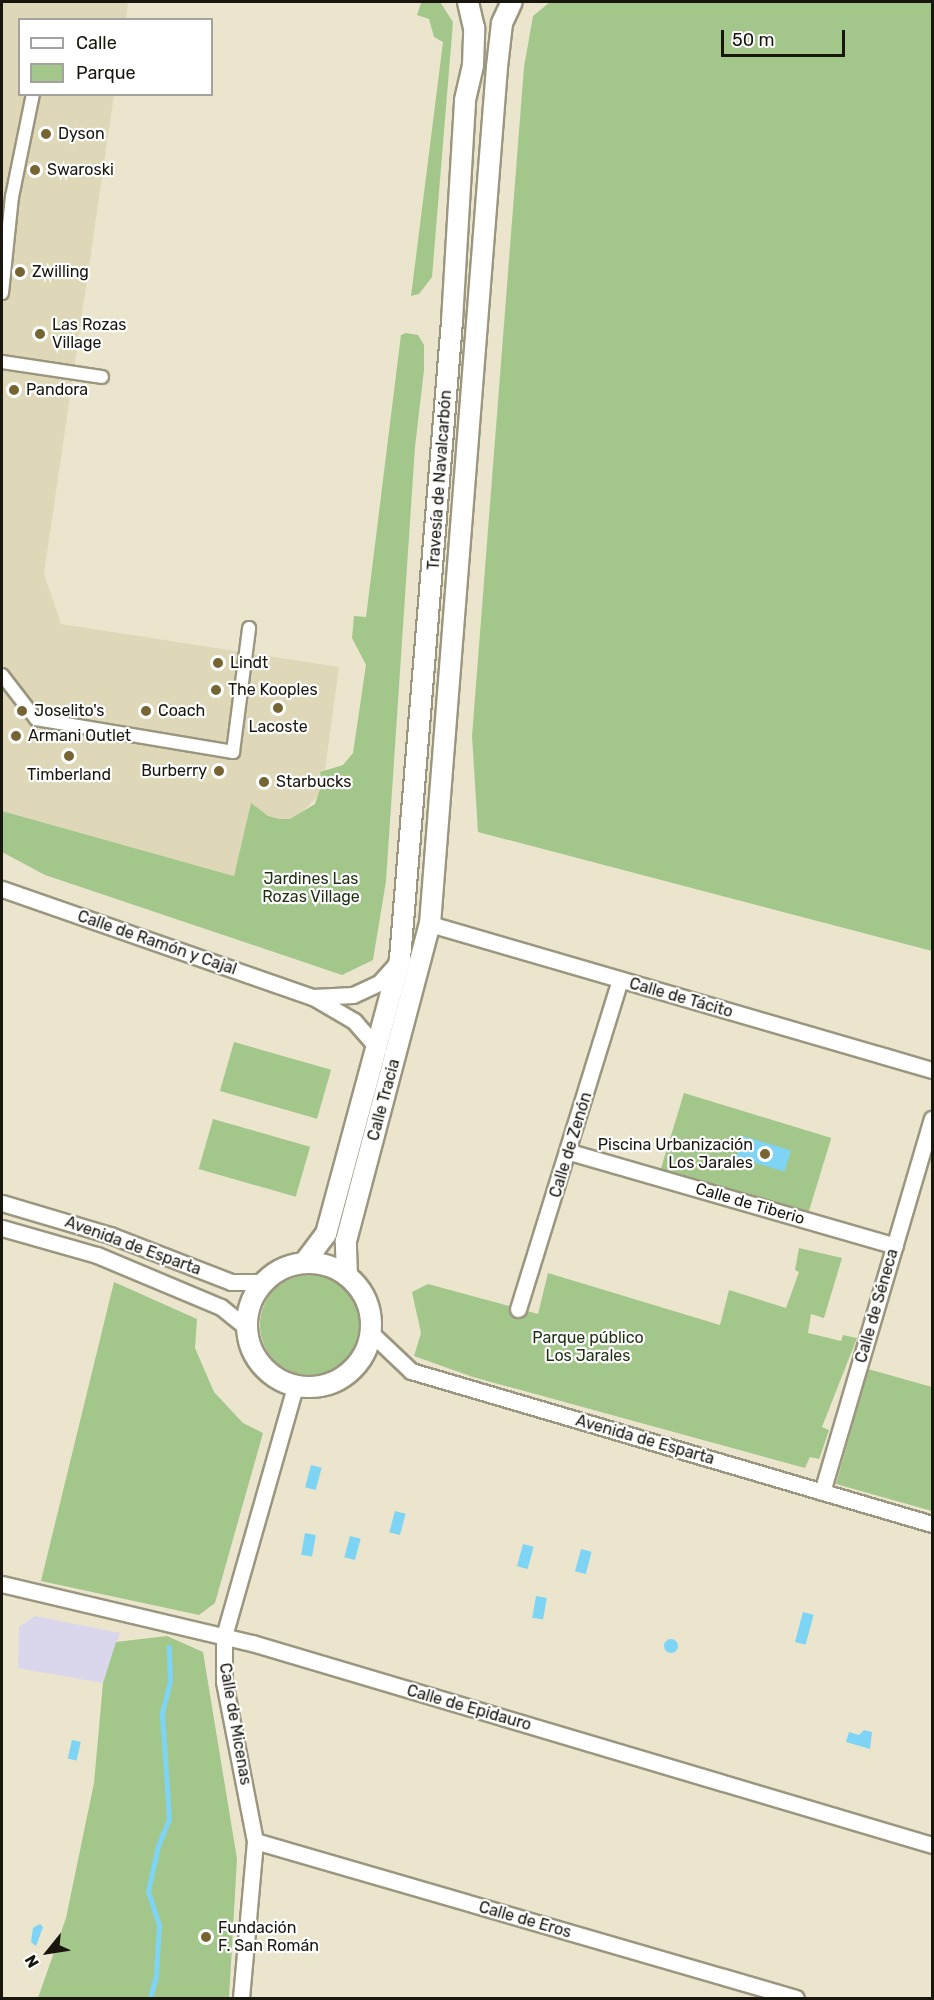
<!DOCTYPE html>
<html>
<head>
<meta charset="utf-8">
<style>
  body { margin:0 }
  #map { position:relative; width:934px; height:2000px; overflow:hidden; background:#eae5cc; font-family:Rubik,sans-serif }
  div>[style] { position:absolute }
  .built>* { inset:0; background:#dfd8b8 }
  .education>* { inset:0; background:#dad7ed }
  .green>* { inset:0; background:#a3c78b; transform-origin:0 0 }
  .round { border-radius:50% }
  .water>* { inset:0; background:#7ed4f4; transform-origin:0 0 }
  .stream>* { height:5px; margin:-2.5px; padding:0 2.5px; transform-origin:2.5px; border-radius:2.5px; background:#7ed4f4 }
  .roads { filter:drop-shadow(2px 0 #9b967f) drop-shadow(-2px 0 #9b967f) drop-shadow(0 2px #9b967f) drop-shadow(0 -2px #9b967f) }
  .pedestrian>* { height:12px; margin:-6px; padding:0 6px; transform-origin:6px; border-radius:6px; background:#fff }
  .minor>* { height:15px; margin:-7.5px; padding:0 7.5px; transform-origin:7.5px; border-radius:7.5px; background:#fff }
  .tertiary>* { height:20px; margin:-10px; padding:0 10px; transform-origin:10px; border-radius:10px; background:#fff }
  .tertiary>.ring { margin:-10px; padding:0; box-sizing:content-box; background:none; border:20px solid #fff; border-radius:50% }
  .dots>* { width:16px; height:16px; translate:-50% -50%; box-sizing:border-box; border:3px solid #fff; border-radius:50% }
  span { translate:-50% -50%; white-space:nowrap; text-align:center; line-height:1.15; -webkit-text-stroke:4.5px #fff; paint-order:stroke }
  .poi-label { font-size:16px; color:#18160d }
  .left { translate:0 -50%; text-align:left }
  .right { translate:-100% -50%; text-align:right }
  .street-label { font-size:16px; color:#18160d }
  .park-label { font-size:16px; color:#1d300f }
  .frame { position:absolute; inset:0; border:3px solid #18160d; pointer-events:none }
  .legend { position:absolute; left:18px; top:18px; width:195px; height:78px; box-sizing:border-box; background:#fff; border:2px solid #a3a29e; margin:0; padding:8px 10px; list-style:none; font-size:18px; color:#18160d }
  .legend li { display:flex; align-items:center; gap:12px; height:30px }
  .legend b { width:30px; border:2px solid #a3a29e }
  .north { position:absolute; left:18px; top:1922px; width:60px; height:60px; -webkit-text-stroke:4px #fff; paint-order:stroke; rotate:240deg; font-size:16px; font-weight:700; line-height:24px; text-align:center; color:#18160d }
  .north::after { content:''; display:block; margin:auto; width:21px; height:27px; background:#18160d; clip-path:polygon(50% 0,100% 100%,50% 72%,0 100%) }
  .scale { position:absolute; left:721px; top:30px; width:124px; height:27px; box-sizing:border-box; border:3px solid #18160d; border-top:0; padding-left:8px; font-size:18px; line-height:21px; white-space:nowrap; color:#18160d; -webkit-text-stroke:4px #fff; paint-order:stroke }
</style>
</head>
<body>
<div id="map">
  <div class="built">
    <div style="clip-path:polygon(2px 2px,128px 2px,126px 19px,20px 20px,20px 94px,114px 95px,44px 574px,61px 624px,339px 667px,322px 792px,238px 877px,2px 811px)"></div>
  </div>
  <div class="education">
    <div style="clip-path:polygon(35px 1616px,120px 1633px,103px 1683px,18px 1668px,19px 1627px)"></div>
  </div>
  <div class="green">
    <div style="clip-path:polygon(414px 2px,440px 2px,453px 22px,432px 277px,419px 294px,411px 296px,443px 42px,434px 37px,429px 19px,417px 15px,421px 3px)"></div>
    <div style="clip-path:polygon(550px 2px,932px 2px,932px 951px,478px 832px,472px 736px,524px 67px,533px 16px)"></div>
    <div style="clip-path:polygon(406px 333px,418px 335px,424px 345px,424px 370px,415px 447px,386px 881px,373px 960px,342px 975px,45px 875px,2px 852px,2px 811px,234px 876px,251px 803px,268px 816px,279px 819px,290px 819px,315px 804px,322px 783px,320px 772px,343px 765px,353px 753px,366px 665px,352px 638px,354px 616px,366px 617px,401px 335px)"></div>
    <div style="left:234px;top:1042px;width:101px;height:51px;rotate:16deg"></div>
    <div style="left:684px;top:1093px;width:154px;height:80px;rotate:17deg"></div>
    <div style="left:213px;top:1119px;width:101px;height:52px;rotate:16deg"></div>
    <div style="clip-path:polygon(799px 1248px,842px 1258px,824px 1318px,811px 1314px,808px 1333px,841px 1341px,843px 1335px,857px 1338px,822px 1427px,829px 1430px,822px 1451px,819px 1459px,810px 1457px,805px 1468px,473px 1377px,414px 1356px,421px 1333px,412px 1292px,428px 1284px,538px 1314px,548px 1273px,720px 1325px,729px 1290px,786px 1308px,799px 1272px,795px 1270px)"></div>
    <div class="round" style="left:260px;top:1275px;width:100px;height:100px"></div>
    <div style="clip-path:polygon(114px 1282px,197px 1319px,195px 1348px,214px 1392px,243px 1423px,263px 1433px,215px 1603px,199px 1615px,41px 1581px)"></div>
    <div style="clip-path:polygon(868px 1369px,932px 1387px,932px 1511px,836px 1484px)"></div>
    <div style="clip-path:polygon(167px 1636px,203px 1652px,237px 1859px,229px 1998px,38px 1998px,66px 1918px,94px 1783px,103px 1683px,116px 1642px)"></div>
  </div>
  <div class="water">
    <div style="left:743px;top:1136px;width:50px;height:22px;rotate:17deg"></div>
    <div style="left:311px;top:1465px;width:11px;height:23px;rotate:15deg"></div>
    <div style="left:395px;top:1511px;width:11px;height:22px;rotate:15deg"></div>
    <div style="left:305px;top:1533px;width:11px;height:22px;rotate:10deg"></div>
    <div style="left:350px;top:1536px;width:11px;height:22px;rotate:15deg"></div>
    <div style="left:523px;top:1544px;width:11px;height:23px;rotate:15deg"></div>
    <div style="left:581px;top:1549px;width:11px;height:23px;rotate:15deg"></div>
    <div style="left:536px;top:1596px;width:11px;height:22px;rotate:10deg"></div>
    <div style="left:803px;top:1612px;width:11px;height:31px;rotate:15deg"></div>
    <div class="round" style="left:664px;top:1639px;width:14px;height:14px"></div>
    <div style="clip-path:polygon(864px 1730px,872px 1732px,870px 1749px,846px 1742px,849px 1732px,859px 1735px)"></div>
    <div style="left:72px;top:1740px;width:9px;height:19px;rotate:13deg"></div>
    <div style="clip-path:polygon(40px 1924px,43px 1927px,36px 1946px,31px 1942px,33px 1928px)"></div>
  </div>
  <div class="stream">
    <div style="left:150px;top:1998px;width:24px;rotate:-75deg"></div>
    <div style="left:156px;top:1975px;width:50px;rotate:-86.6deg"></div>
    <div style="left:159px;top:1925px;width:36px;rotate:-108deg"></div>
    <div style="left:148px;top:1891px;width:46px;rotate:-77.5deg"></div>
    <div style="left:158px;top:1846px;width:29px;rotate:-68deg"></div>
    <div style="left:169px;top:1819px;width:106px;rotate:-93.8deg"></div>
    <div style="left:162px;top:1713px;width:33px;rotate:-76deg"></div>
    <div style="left:170px;top:1681px;width:34px;rotate:-92deg"></div>
  </div>
  <div class="roads">
    <div class="pedestrian">
      <div style="left:2px;top:293px;width:97px;rotate:-84.1deg"></div>
      <div style="left:12px;top:197px;width:105px;rotate:-78.5deg"></div>
      <div style="left:2px;top:362px;width:101px;rotate:8.5deg"></div>
      <div style="left:2px;top:675px;width:56px;rotate:52.3deg"></div>
      <div style="left:36px;top:719px;width:200px;rotate:9.5deg"></div>
      <div style="left:233px;top:752px;width:125px;rotate:-82.6deg"></div>
    </div>
    <div class="minor">
      <div style="left:2px;top:889px;width:329px;rotate:19.2deg"></div>
      <div style="left:313px;top:997px;width:48px;rotate:30.3deg"></div>
      <div style="left:354px;top:1021px;width:37px;rotate:49deg"></div>
      <div style="left:430px;top:924px;width:523px;rotate:16.22deg"></div>
      <div style="left:313px;top:997px;width:40px;rotate:-2.9deg"></div>
      <div style="left:353px;top:995px;width:29px;rotate:-25deg"></div>
      <div style="left:379px;top:983px;width:28px;rotate:-48deg"></div>
      <div style="left:570px;top:1152px;width:338px;rotate:16.1deg"></div>
      <div style="left:2px;top:1203px;width:113px;rotate:16.5deg"></div>
      <div style="left:110px;top:1235px;width:130px;rotate:21.2deg"></div>
      <div style="left:231px;top:1282px;width:34px"></div>
      <div style="left:2px;top:1228px;width:99px;rotate:15.9deg"></div>
      <div style="left:97px;top:1255px;width:134px;rotate:22.8deg"></div>
      <div style="left:221px;top:1307px;width:33px;rotate:39deg"></div>
      <div style="left:518px;top:1309px;width:344px;rotate:-72.8deg"></div>
      <div style="left:371px;top:1333px;width:55px;rotate:43.5deg"></div>
      <div style="left:411px;top:1371px;width:543px;rotate:16.37deg"></div>
      <div style="left:822px;top:1492px;width:389px;rotate:-73.6deg"></div>
      <div style="left:2px;top:1584px;width:257px;rotate:13.3deg"></div>
      <div style="left:252px;top:1643px;width:709px;rotate:16.54deg"></div>
      <div style="left:255px;top:1841px;width:563px;rotate:16.18deg"></div>
      <div style="left:241px;top:1998px;width:158px;rotate:-84.9deg"></div>
      <div style="left:255px;top:1841px;width:163px;rotate:-101deg"></div>
      <div style="left:224px;top:1681px;width:45px;rotate:-90deg"></div>
      <div style="left:224px;top:1636px;width:260px;rotate:-74.1deg"></div>
    </div>
    <div class="tertiary">
      <div style="left:304px;top:1263px;width:36px;rotate:-53deg"></div>
      <div style="left:326px;top:1234px;width:285px;rotate:-74.9deg"></div>
      <div style="left:400px;top:959px;width:640px;rotate:-85.34deg"></div>
      <div style="left:452px;top:321px;width:221px;rotate:-86.6deg"></div>
      <div style="left:465px;top:100px;width:36px;rotate:-77deg"></div>
      <div style="left:473px;top:65px;width:37px;rotate:-88deg"></div>
      <div style="left:474px;top:28px;width:27px;rotate:-103deg"></div>
      <div class="ring" style="left:247px;top:1263px;width:104px;height:104px"></div>
      <div style="left:347px;top:1276px;width:35px;rotate:-92deg"></div>
      <div style="left:346px;top:1241px;width:328px;rotate:-75.2deg"></div>
      <div style="left:430px;top:924px;width:860px;rotate:-85.53deg"></div>
      <div style="left:497px;top:67px;width:44px;rotate:-83.5deg"></div>
      <div style="left:502px;top:23px;width:23px;rotate:-65deg"></div>
    </div>
  </div>
  <div class="dots">
    <div style="left:46px;top:134px;background:#776433"></div>
    <div style="left:35px;top:170px;background:#776433"></div>
    <div style="left:20px;top:272px;background:#776433"></div>
    <div style="left:40px;top:334px;background:#776433"></div>
    <div style="left:14px;top:390px;background:#776433"></div>
    <div style="left:218px;top:663px;background:#776433"></div>
    <div style="left:216px;top:690px;background:#776433"></div>
    <div style="left:278px;top:708px;background:#776433"></div>
    <div style="left:22px;top:711px;background:#776433"></div>
    <div style="left:146px;top:711px;background:#776433"></div>
    <div style="left:16px;top:736px;background:#776433"></div>
    <div style="left:69px;top:756px;background:#776433"></div>
    <div style="left:219px;top:771px;background:#776433"></div>
    <div style="left:264px;top:782px;background:#776433"></div>
    <div style="left:765px;top:1154px;background:#776433"></div>
    <div style="left:206px;top:1937px;background:#776433"></div>
  </div>
  <div class="poi-label">
    <span class="left" style="left:58px;top:134px">Dyson</span>
    <span class="left" style="left:47px;top:170px">Swaroski</span>
    <span class="left" style="left:32px;top:272px">Zwilling</span>
    <span class="left" style="left:52px;top:334px">Las Rozas<br>Village</span>
    <span class="left" style="left:26px;top:390px">Pandora</span>
    <span class="left" style="left:230px;top:663px">Lindt</span>
    <span class="left" style="left:228px;top:690px">The Kooples</span>
    <span class="left" style="left:34px;top:711px">Joselito's</span>
    <span class="left" style="left:158px;top:711px">Coach</span>
    <span style="left:278px;top:727px">Lacoste</span>
    <span class="left" style="left:28px;top:736px">Armani Outlet</span>
    <span class="right" style="left:207px;top:771px">Burberry</span>
    <span style="left:69px;top:775px">Timberland</span>
    <span class="left" style="left:276px;top:782px">Starbucks</span>
    <span class="right" style="left:753px;top:1154px">Piscina Urbanización<br>Los Jarales</span>
    <span class="left" style="left:218px;top:1937px">Fundación<br>F. San Román</span>
  </div>
  <div class="street-label">
    <span style="left:440px;top:480px;rotate:-86deg">Travesía de Navalcarbón</span>
    <span style="left:157px;top:943px;rotate:19deg">Calle de Ramón y Cajal</span>
    <span style="left:681px;top:998px;rotate:16deg">Calle de Tácito</span>
    <span style="left:384px;top:1100px;rotate:-75deg">Calle Tracia</span>
    <span style="left:571px;top:1145px;rotate:-73deg">Calle de Zenón</span>
    <span style="left:750px;top:1204px;rotate:16deg">Calle de Tiberio</span>
    <span style="left:133px;top:1246px;rotate:20deg">Avenida de Esparta</span>
    <span style="left:877px;top:1306px;rotate:-74deg">Calle de Séneca</span>
    <span style="left:645px;top:1440px;rotate:16deg">Avenida de Esparta</span>
    <span style="left:469px;top:1708px;rotate:16deg">Calle de Epidauro</span>
    <span style="left:235px;top:1724px;rotate:80deg">Calle de Micenas</span>
    <span style="left:525px;top:1920px;rotate:16deg">Calle de Eros</span>
  </div>
  <div class="park-label">
    <span style="left:311px;top:888px">Jardines Las<br>Rozas Village</span>
    <span style="left:588px;top:1347px">Parque público<br>Los Jarales</span>
  </div>
  <div class="frame"></div>
  <ul class="legend">
  <li><b style="height:8px;background:#fff"></b>Calle</li>
  <li><b style="height:16px;background:#a3c78b"></b>Parque</li>
  </ul>
  <div class="north">N</div>
  <div class="scale">50 m</div>
</div>
</body>
</html>
